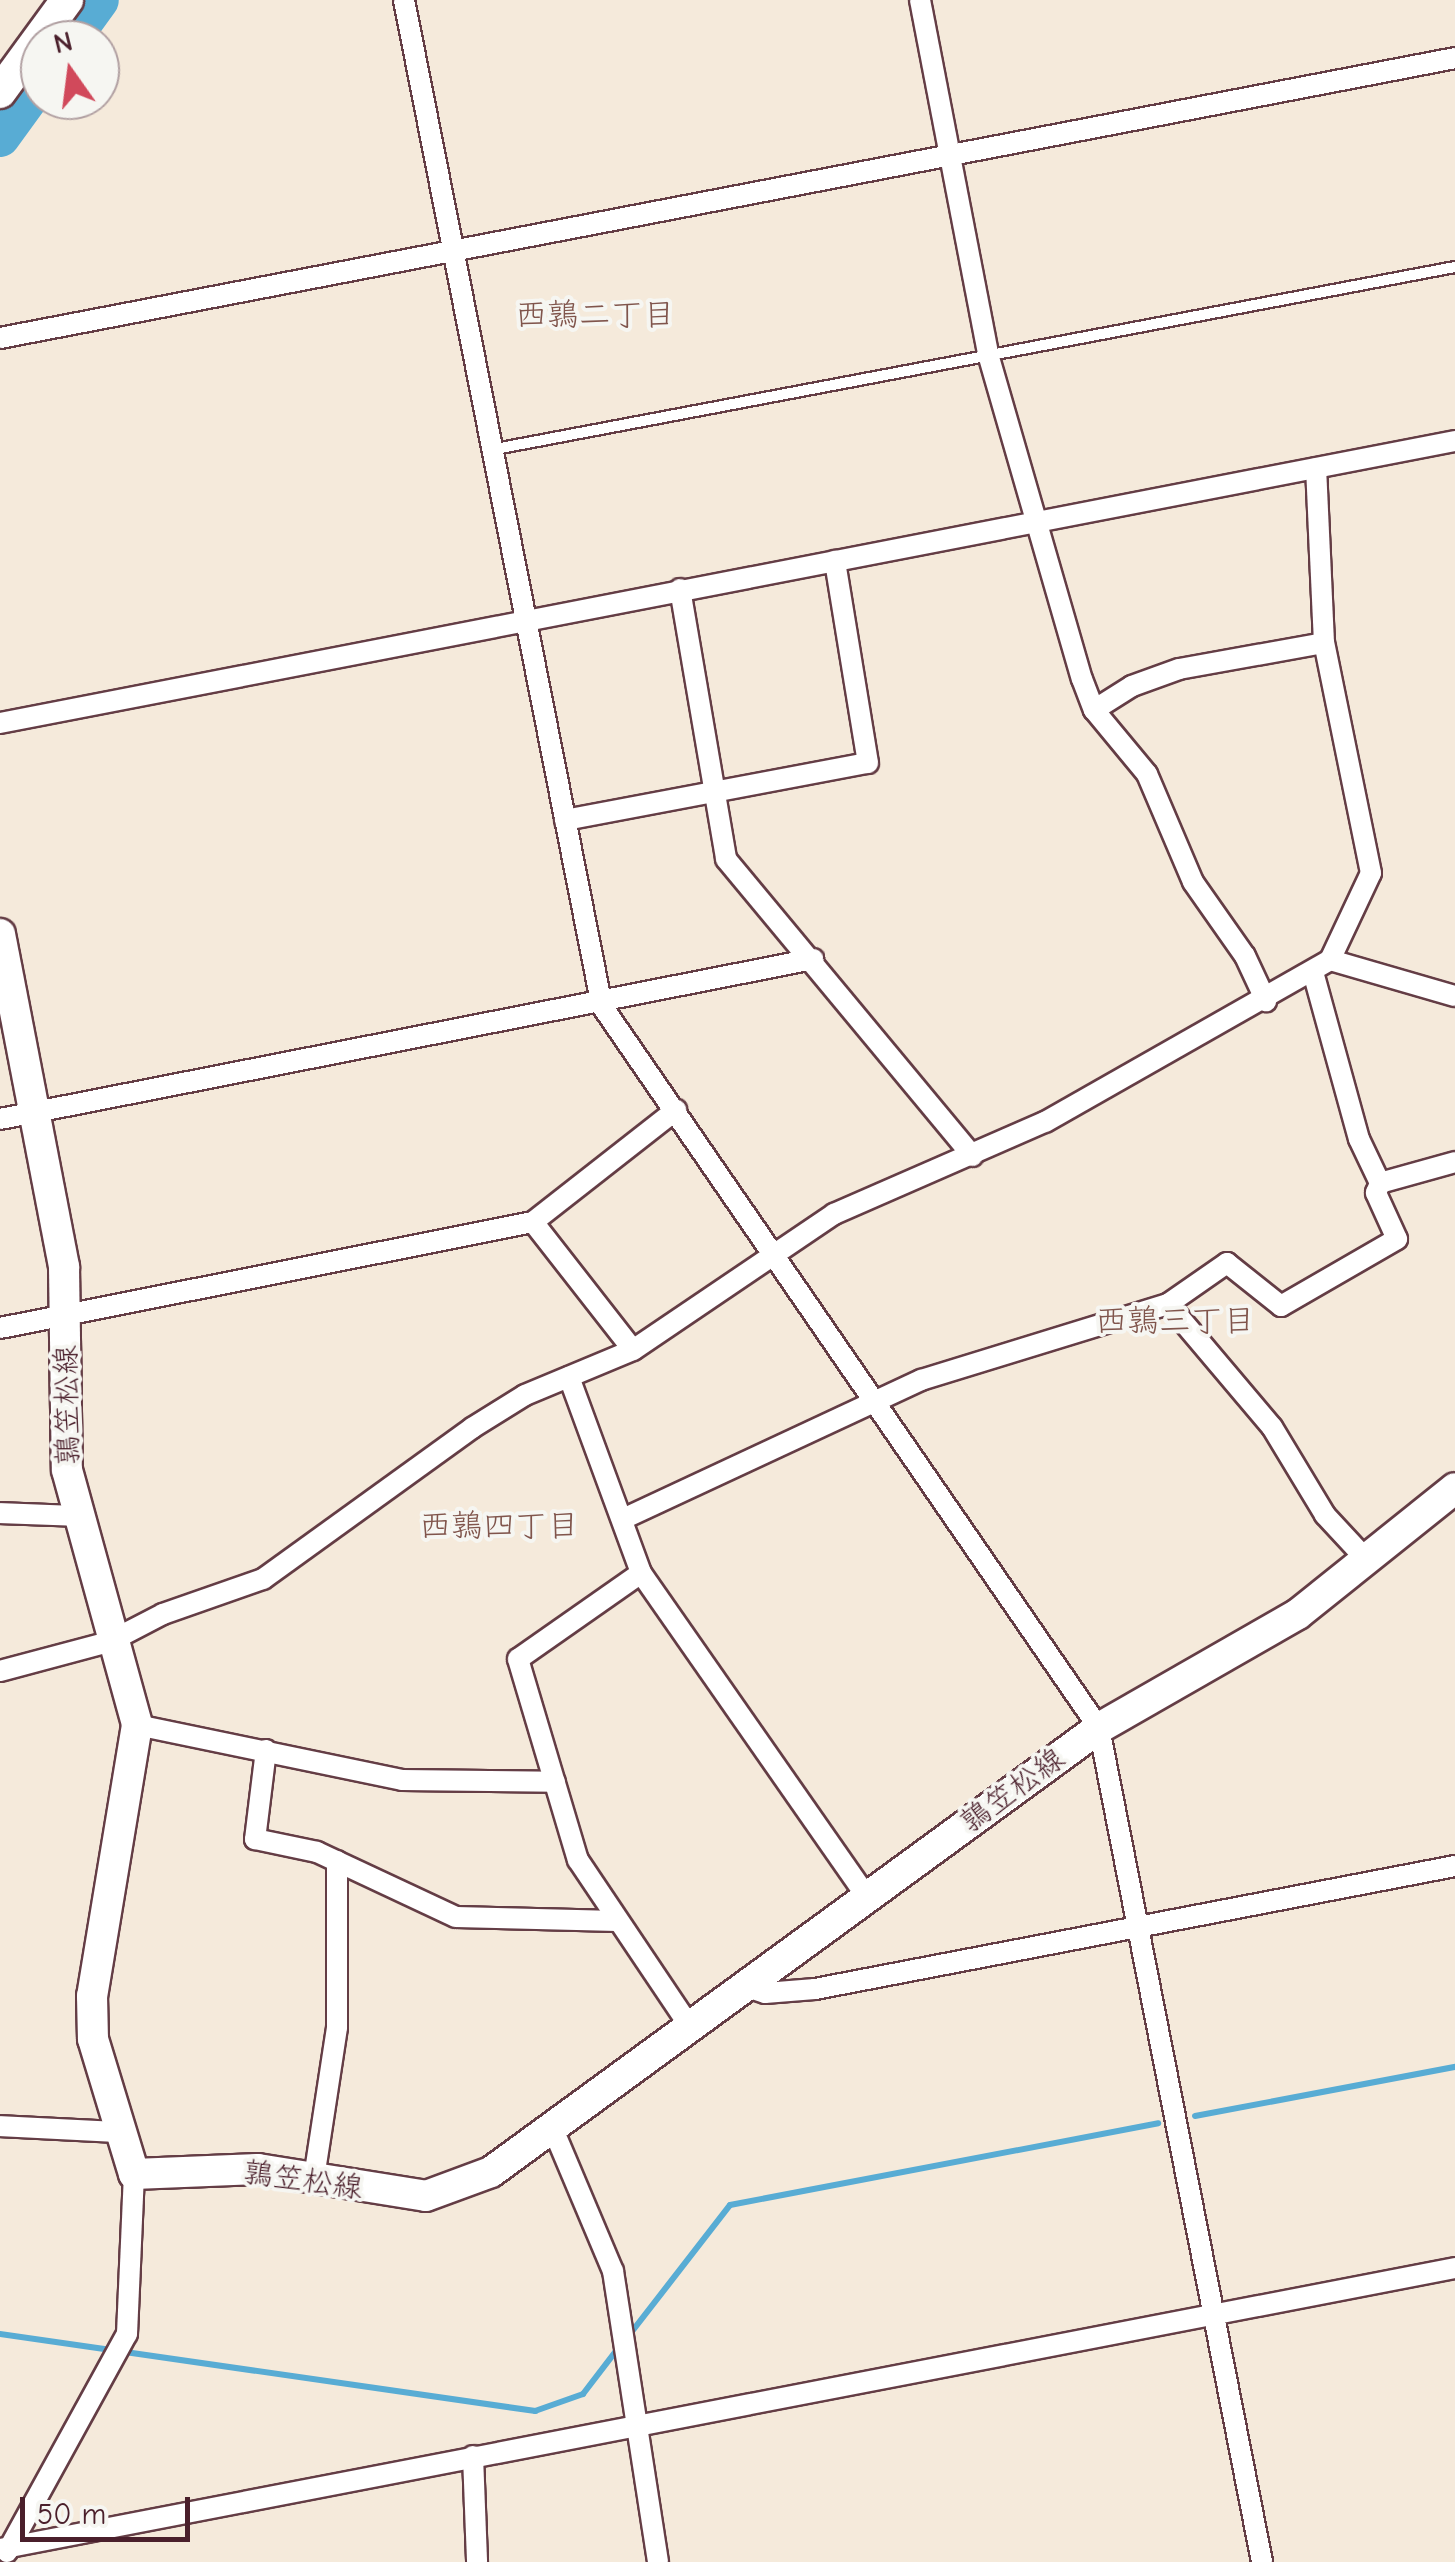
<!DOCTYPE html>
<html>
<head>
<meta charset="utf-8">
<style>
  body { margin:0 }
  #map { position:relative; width:1455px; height:2562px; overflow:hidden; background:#f5eadb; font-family:"Comic Neue","Klee One",sans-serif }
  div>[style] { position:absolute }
  .stream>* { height:6px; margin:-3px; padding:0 3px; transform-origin:3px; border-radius:3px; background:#58acd4 }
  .river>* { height:40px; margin:-20px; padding:0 20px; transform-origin:20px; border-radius:20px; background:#58acd4 }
  .roads { filter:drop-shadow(2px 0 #643d45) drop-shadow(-2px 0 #643d45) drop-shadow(0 2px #643d45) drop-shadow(0 -2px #643d45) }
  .lane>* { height:10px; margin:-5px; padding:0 5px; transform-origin:5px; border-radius:5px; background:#fff }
  .street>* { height:20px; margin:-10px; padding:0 10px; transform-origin:10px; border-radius:10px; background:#fff }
  .secondary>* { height:30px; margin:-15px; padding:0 15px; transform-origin:15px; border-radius:15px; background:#fff }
  .primary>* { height:32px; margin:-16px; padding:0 16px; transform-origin:16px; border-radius:16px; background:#fff }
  span { translate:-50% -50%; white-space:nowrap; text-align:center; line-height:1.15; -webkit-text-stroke:8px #f6f6f2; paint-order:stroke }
  .street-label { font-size:30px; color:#4a1f2b }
  .neighbourhood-label { font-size:32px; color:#80554c }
  .north { position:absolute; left:20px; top:20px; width:100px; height:100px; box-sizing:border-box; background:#f6f6f2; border:2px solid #b1a0a2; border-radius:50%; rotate:346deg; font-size:28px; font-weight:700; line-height:40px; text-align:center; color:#4a1f2b }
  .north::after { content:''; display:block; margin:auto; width:35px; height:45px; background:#d1495b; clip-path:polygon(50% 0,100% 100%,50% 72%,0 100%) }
  .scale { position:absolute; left:20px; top:2497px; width:170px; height:45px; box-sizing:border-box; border:5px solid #4a1f2b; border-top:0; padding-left:12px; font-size:30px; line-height:35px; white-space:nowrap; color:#4a1f2b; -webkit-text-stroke:8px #f6f6f2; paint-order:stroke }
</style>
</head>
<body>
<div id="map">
  <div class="stream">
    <div style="left:1195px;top:2116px;width:265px;rotate:-10.7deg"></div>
    <div style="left:0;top:2334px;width:541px;rotate:8.19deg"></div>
    <div style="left:535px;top:2411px;width:51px;rotate:-19.5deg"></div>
    <div style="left:583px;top:2394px;width:59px;rotate:-52.5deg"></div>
    <div style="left:630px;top:2334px;width:163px;rotate:-52.2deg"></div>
    <div style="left:730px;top:2205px;width:436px;rotate:-10.8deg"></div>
  </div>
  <div class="river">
    <div style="left:70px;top:40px;width:49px;rotate:-54.1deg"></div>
    <div style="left:0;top:137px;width:68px;rotate:-54deg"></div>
  </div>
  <div class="roads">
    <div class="lane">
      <div style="left:490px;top:450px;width:982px;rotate:-10.74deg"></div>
    </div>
    <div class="street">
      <div style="left:404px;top:0;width:1025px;rotate:78.87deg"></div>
      <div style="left:602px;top:1006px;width:877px;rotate:55.46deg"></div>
      <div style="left:1099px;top:1728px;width:850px;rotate:78.94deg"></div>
      <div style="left:920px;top:0;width:360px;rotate:79.1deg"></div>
      <div style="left:988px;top:354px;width:338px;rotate:73.9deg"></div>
      <div style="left:1082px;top:679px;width:33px;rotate:69deg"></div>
      <div style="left:1094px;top:710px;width:83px;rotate:50.4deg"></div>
      <div style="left:1147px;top:774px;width:117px;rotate:66.9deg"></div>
      <div style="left:1193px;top:882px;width:90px;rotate:54.9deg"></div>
      <div style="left:1245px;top:956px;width:50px;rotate:65deg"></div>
      <div style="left:0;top:338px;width:1482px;rotate:-10.89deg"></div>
      <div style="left:680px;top:589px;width:274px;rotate:80.3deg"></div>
      <div style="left:726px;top:859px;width:386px;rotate:50.3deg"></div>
      <div style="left:1094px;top:710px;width:45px;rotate:-32.3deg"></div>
      <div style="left:1132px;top:686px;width:50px;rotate:-19.9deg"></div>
      <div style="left:1179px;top:669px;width:147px;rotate:-10.2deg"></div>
      <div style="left:0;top:723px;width:1482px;rotate:-10.97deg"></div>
      <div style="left:565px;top:820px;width:308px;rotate:-10.7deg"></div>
      <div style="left:868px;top:763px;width:205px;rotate:-99.3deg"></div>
      <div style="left:1330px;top:960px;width:130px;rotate:16.1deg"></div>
      <div style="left:1313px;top:972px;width:173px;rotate:74.6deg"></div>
      <div style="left:1359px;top:1139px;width:49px;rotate:64.5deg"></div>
      <div style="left:1380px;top:1183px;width:78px;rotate:-15.6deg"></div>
      <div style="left:0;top:1119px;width:829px;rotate:-11.13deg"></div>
      <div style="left:533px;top:1222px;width:162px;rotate:52deg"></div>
      <div style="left:1168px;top:1304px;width:72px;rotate:-34.8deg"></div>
      <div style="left:1227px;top:1263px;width:69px;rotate:38.5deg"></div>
      <div style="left:1281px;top:1306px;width:134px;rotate:-30deg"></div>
      <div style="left:1397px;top:1239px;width:51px;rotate:-114.5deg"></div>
      <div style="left:1376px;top:1193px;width:11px;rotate:-68deg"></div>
      <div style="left:0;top:1328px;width:543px;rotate:-11.25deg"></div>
      <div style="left:533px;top:1222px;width:182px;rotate:-38.1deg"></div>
      <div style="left:569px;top:1377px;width:209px;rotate:69.8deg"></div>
      <div style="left:641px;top:1573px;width:396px;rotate:55.1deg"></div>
      <div style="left:0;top:1513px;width:78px;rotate:2.2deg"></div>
      <div style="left:625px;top:1518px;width:327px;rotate:-25deg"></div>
      <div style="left:921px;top:1380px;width:258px;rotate:-17.1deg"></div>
      <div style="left:1168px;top:1304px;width:161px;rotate:49.8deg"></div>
      <div style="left:1272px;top:1427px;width:103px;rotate:58.9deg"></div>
      <div style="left:1325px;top:1515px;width:59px;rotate:47.1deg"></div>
      <div style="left:641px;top:1573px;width:150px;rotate:145deg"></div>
      <div style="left:518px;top:1659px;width:210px;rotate:73.4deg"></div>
      <div style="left:578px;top:1860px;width:202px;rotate:56.1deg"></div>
      <div style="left:0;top:1671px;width:113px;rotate:-14.9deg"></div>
      <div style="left:109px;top:1642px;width:61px;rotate:-27.4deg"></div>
      <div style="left:163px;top:1614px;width:106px;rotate:-19.3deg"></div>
      <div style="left:263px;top:1579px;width:258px;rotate:-35.8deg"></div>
      <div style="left:472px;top:1428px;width:62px;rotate:-31.9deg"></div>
      <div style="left:525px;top:1395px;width:117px;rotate:-22.6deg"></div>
      <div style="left:633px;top:1350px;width:243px;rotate:-34.1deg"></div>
      <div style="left:834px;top:1214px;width:230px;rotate:-23.6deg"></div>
      <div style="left:1045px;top:1122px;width:328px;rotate:-29.6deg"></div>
      <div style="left:1330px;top:960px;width:96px;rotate:-64.8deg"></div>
      <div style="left:1371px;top:873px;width:235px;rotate:-101.5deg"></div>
      <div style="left:1324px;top:643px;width:175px;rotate:-92.6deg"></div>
      <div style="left:137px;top:1725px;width:271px;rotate:11.7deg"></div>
      <div style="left:402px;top:1780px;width:153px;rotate:0.7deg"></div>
      <div style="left:266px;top:1750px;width:90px;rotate:97deg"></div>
      <div style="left:255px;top:1839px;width:63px;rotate:11.8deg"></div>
      <div style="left:317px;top:1852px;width:153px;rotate:25.1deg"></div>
      <div style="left:456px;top:1917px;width:161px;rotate:1.4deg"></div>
      <div style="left:747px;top:1987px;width:19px;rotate:18deg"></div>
      <div style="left:765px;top:1993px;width:50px;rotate:-4.6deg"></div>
      <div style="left:815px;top:1989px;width:652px;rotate:-10.88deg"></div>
      <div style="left:0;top:2126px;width:117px;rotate:2.9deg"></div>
      <div style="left:553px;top:2129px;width:154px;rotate:67.1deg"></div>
      <div style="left:613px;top:2271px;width:294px;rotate:81.2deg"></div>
      <div style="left:314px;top:2178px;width:153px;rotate:-81.3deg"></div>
      <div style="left:337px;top:2027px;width:166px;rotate:-90deg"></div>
      <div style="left:473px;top:2456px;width:106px;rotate:87.8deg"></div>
      <div style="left:0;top:2549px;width:1482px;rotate:-10.93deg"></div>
      <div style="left:7px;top:2552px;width:249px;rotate:-61.2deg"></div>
      <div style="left:127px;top:2334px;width:160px;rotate:-87.5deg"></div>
    </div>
    <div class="secondary">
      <div style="left:0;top:934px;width:339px;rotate:79.1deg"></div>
      <div style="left:64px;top:1267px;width:203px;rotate:89.2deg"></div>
      <div style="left:67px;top:1470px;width:264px;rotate:74.6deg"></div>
      <div style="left:137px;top:1725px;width:275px;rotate:99.4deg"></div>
      <div style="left:92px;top:1996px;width:43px;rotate:88.7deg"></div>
      <div style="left:93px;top:2039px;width:141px;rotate:73.1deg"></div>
      <div style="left:134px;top:2174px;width:124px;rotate:-2.3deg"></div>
      <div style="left:258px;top:2169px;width:170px;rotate:9.1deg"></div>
      <div style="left:426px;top:2196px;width:69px;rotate:-20.3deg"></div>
      <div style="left:491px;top:2172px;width:753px;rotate:-36.14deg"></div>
      <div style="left:1099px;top:1728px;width:229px;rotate:-29.8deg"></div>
      <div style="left:1298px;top:1614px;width:201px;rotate:-38.7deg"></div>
    </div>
    <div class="primary">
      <div style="left:0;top:92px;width:114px;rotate:-53.9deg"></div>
    </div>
  </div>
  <div class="street-label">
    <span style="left:68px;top:1405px;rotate:-91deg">鶉笠松線</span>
    <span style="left:1013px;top:1791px;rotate:-36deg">鶉笠松線</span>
    <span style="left:303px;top:2181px;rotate:8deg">鶉笠松線</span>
  </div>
  <div class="neighbourhood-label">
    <span style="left:595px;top:315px">西鶉二丁目</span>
    <span style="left:1175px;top:1321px">西鶉三丁目</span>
    <span style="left:499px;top:1526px">西鶉四丁目</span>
  </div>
  <div class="north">N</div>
  <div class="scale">50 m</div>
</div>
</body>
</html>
